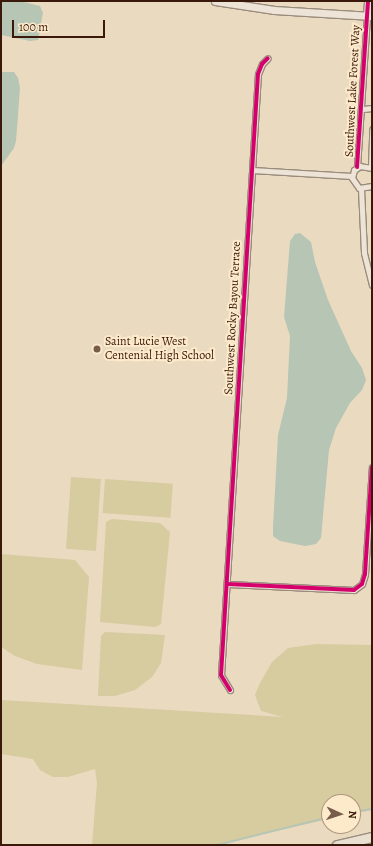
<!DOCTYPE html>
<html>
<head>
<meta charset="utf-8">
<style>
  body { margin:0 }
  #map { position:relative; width:373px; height:846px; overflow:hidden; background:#eadac0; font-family:Alegreya,serif }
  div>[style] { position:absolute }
  .green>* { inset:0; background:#d7cba0; transform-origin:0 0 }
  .water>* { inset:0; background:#b6c5b4 }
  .stream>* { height:2px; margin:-1px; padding:0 1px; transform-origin:1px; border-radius:1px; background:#b6c5b4 }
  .roads { filter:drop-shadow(1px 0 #9a8c7c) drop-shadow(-1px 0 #9a8c7c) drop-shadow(0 1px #9a8c7c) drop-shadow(0 -1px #9a8c7c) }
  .street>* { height:5px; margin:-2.5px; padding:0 2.5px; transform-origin:2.5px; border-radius:2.5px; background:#ede4d7 }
  .secondary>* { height:7px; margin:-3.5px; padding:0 3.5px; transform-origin:3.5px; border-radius:3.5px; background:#ede4d7 }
  .highway>* { height:9px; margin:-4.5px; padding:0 4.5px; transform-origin:4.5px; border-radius:4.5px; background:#e9e0d1 }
  .cycleway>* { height:4px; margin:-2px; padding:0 2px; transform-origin:2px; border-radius:2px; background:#d6006c }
  .dots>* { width:11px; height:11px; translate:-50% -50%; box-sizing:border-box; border:2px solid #fdeacb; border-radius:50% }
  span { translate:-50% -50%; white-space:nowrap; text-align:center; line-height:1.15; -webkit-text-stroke:4px #fdeacb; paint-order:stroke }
  .street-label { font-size:12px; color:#3a190a }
  .poi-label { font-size:12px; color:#3a190a }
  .left { translate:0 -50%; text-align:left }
  .frame { position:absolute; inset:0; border:2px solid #3a190a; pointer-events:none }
  .north { position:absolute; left:321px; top:794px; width:40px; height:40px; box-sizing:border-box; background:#fdeacb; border:1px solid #af967e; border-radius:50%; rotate:93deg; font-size:11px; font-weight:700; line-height:16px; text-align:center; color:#3a190a }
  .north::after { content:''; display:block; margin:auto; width:14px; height:18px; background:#785d4a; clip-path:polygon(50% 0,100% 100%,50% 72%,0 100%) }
  .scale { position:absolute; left:12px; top:20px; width:93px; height:18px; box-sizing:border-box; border:2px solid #3a190a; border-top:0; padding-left:5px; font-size:12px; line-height:14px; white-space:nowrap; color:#3a190a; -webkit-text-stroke:3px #fdeacb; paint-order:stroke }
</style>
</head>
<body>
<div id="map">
  <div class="green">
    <div style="left:71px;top:477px;width:30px;height:72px;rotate:4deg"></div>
    <div style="left:105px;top:479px;width:68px;height:34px;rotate:4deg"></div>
    <div style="clip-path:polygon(112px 519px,160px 523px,170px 532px,161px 624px,155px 627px,100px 622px,106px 522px)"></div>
    <div style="clip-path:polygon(1px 554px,75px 560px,89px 577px,82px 670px,37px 664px,15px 656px,1px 647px)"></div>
    <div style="clip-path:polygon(105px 632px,165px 635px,161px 663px,152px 677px,135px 690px,115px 696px,98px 696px,101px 636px)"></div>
    <div style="clip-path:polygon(316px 644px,372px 645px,372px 810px,353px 814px,353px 802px,329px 802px,329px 819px,213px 845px,92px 845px,97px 783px,95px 769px,68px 777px,53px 777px,40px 770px,33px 759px,1px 754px,1px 700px,283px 717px,261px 711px,255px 695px,260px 683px,272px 662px,288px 648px)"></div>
  </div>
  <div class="water">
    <div style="clip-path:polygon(1px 1px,20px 1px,40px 6px,43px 13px,38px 40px,30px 41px,1px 35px)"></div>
    <div style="clip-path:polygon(1px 72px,14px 72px,18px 78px,20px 88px,16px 141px,14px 148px,1px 166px)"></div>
    <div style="clip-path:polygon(300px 233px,311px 242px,315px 262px,328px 300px,351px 351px,362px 368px,366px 380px,362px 390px,350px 403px,336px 428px,329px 450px,321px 538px,316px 544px,305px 546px,280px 541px,273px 536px,273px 527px,278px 435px,287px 398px,290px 336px,284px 317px,290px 241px,295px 234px)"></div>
  </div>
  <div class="stream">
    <div style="left:353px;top:812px;width:19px;rotate:-9deg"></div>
    <div style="left:217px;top:845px;width:115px;rotate:-14deg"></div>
  </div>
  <div class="roads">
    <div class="street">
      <div style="left:363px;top:109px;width:9px;rotate:-6deg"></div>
      <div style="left:357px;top:167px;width:151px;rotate:-86.2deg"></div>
      <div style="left:371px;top:167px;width:38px;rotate:-88deg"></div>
      <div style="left:372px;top:168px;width:12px;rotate:-171deg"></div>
      <div style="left:360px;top:166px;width:7px;rotate:146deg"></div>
      <div style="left:354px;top:170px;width:8px;rotate:104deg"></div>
      <div style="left:352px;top:178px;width:12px;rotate:55deg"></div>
      <div style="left:359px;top:188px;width:13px;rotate:-9deg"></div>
      <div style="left:252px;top:170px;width:100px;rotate:3.4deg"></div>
      <div style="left:361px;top:189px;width:64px;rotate:87.3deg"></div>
      <div style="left:364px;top:253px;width:33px;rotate:76deg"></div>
      <div style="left:228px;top:584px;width:126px;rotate:2.7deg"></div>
      <div style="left:354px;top:590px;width:10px;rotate:-37deg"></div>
      <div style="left:362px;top:584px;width:10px;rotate:-73deg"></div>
      <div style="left:365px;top:574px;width:107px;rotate:-86.3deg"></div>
      <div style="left:230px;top:690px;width:17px;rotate:-121deg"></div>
      <div style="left:221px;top:675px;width:602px;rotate:-86.48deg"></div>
      <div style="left:258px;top:74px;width:11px;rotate:-68deg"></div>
      <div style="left:262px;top:64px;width:8px;rotate:-45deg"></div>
    </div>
    <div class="secondary">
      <div style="left:215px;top:1px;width:60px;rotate:8.7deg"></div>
      <div style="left:274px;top:10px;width:98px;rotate:3.5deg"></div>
      <div style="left:367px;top:16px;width:15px;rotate:-86deg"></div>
    </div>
    <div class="highway">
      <div style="left:337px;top:845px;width:36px;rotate:-13deg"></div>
    </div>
  </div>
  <div class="cycleway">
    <div style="left:357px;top:167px;width:166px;rotate:-86.2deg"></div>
    <div style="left:228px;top:584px;width:126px;rotate:2.7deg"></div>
    <div style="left:354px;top:590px;width:10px;rotate:-37deg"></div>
    <div style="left:362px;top:584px;width:10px;rotate:-73deg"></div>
    <div style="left:365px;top:574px;width:107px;rotate:-86.3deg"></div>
    <div style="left:230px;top:690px;width:17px;rotate:-121deg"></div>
    <div style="left:221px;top:675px;width:602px;rotate:-86.48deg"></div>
    <div style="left:258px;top:74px;width:11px;rotate:-68deg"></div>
    <div style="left:262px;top:64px;width:8px;rotate:-45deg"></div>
  </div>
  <div class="dots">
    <div style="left:97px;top:349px;background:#785d4a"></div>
  </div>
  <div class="street-label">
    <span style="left:353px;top:91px;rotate:-87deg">Southwest Lake Forest Way</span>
    <span style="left:233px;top:318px;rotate:-87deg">Southwest Rocky Bayou Terrace</span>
  </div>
  <div class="poi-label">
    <span class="left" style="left:105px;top:349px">Saint Lucie West<br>Centenial High School</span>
  </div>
  <div class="frame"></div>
  <div class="north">N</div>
  <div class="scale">100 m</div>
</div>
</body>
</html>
